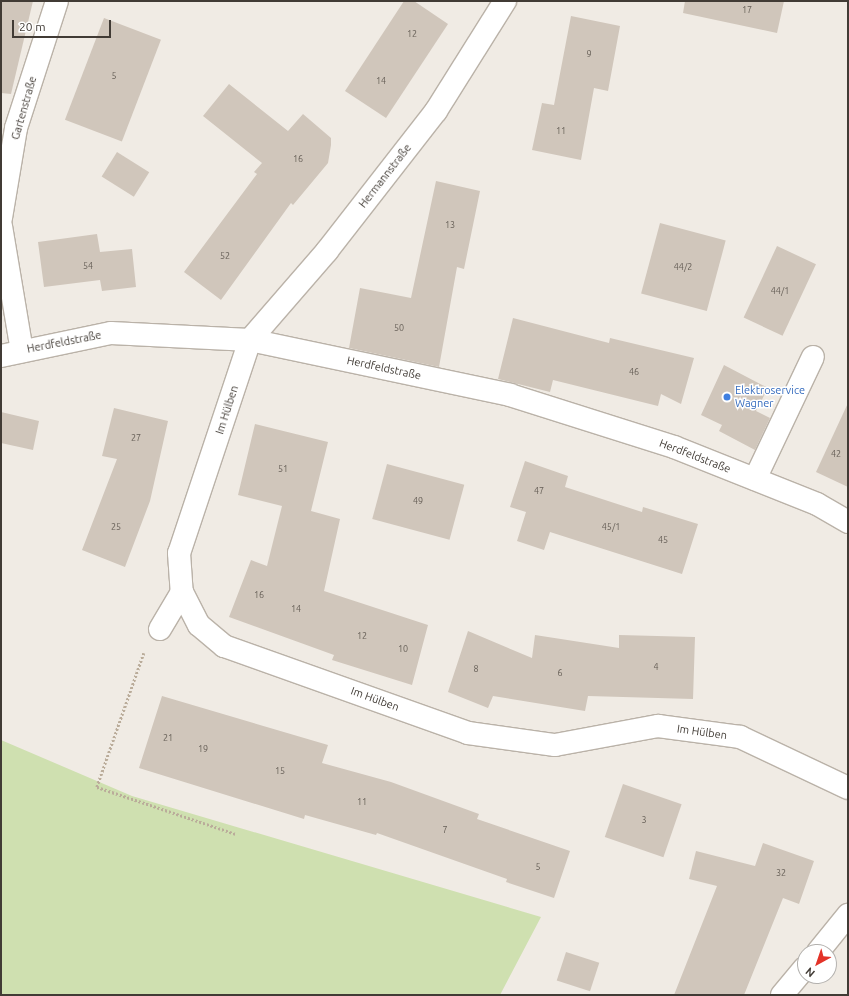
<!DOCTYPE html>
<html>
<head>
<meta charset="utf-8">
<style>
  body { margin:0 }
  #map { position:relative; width:849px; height:996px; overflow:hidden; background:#f0ebe4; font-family:Ubuntu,sans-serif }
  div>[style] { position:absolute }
  .green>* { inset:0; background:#cfe0b0 }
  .building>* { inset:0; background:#d0c6bb; transform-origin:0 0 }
  .path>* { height:2.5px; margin-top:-1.25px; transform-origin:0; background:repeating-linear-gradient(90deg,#baac9a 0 2px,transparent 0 4px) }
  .roads { filter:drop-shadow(1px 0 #bab2a8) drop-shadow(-1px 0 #bab2a8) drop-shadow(0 1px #bab2a8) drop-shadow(0 -1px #bab2a8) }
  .minor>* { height:22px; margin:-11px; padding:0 11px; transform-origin:11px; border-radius:11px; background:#fff }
  .dots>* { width:11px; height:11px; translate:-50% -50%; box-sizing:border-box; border:2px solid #fff; border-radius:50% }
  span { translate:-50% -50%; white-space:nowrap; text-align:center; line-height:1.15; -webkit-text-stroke:3px #fff; paint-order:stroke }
  .number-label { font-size:9px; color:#655e56 }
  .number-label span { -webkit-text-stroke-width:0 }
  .street-label { font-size:11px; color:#413b35 }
  .shop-label { font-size:11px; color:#366cbe }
  .left { translate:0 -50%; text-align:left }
  .frame { position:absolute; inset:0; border:2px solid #413b35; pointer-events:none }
  .north { position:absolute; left:797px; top:944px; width:40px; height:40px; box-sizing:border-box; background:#fff; border:1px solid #b3b1ae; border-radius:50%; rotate:220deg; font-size:11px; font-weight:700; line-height:16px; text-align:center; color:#413b35 }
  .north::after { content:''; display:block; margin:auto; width:14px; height:18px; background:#e33328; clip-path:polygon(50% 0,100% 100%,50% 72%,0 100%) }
  .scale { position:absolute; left:12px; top:20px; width:99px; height:18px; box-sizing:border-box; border:2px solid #413b35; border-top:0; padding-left:5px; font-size:12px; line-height:14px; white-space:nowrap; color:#413b35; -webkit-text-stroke:3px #fff; paint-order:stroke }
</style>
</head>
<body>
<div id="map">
  <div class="green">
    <div style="clip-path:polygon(1px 740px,132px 796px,541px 917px,500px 995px,1px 995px)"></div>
  </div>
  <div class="building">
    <div style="clip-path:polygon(1px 1px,33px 1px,11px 94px,1px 93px)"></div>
    <div style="clip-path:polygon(404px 1px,414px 1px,448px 24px,386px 118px,345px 91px)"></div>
    <div style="clip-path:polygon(685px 1px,784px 1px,777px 33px,683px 13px)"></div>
    <div style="clip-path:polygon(571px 16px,620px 26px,608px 91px,594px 88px,581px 160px,532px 150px,542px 103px,554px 105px)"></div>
    <div style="left:104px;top:18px;width:61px;height:109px;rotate:21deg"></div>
    <div style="clip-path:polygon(229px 84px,288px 131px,303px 114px,331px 138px,331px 145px,328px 163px,293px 205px,291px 203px,221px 300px,184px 272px,257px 174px,254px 172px,262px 163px,203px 116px)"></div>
    <div style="left:117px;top:152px;width:38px;height:29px;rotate:32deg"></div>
    <div style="clip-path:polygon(436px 181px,480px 191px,464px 269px,457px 267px,439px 367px,349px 348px,360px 288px,411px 298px)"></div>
    <div style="left:660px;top:223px;width:68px;height:73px;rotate:15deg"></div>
    <div style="clip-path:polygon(97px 234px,100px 252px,132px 249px,136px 287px,102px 291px,100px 280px,44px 287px,38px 242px)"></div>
    <div style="left:777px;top:246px;width:43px;height:79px;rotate:25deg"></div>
    <div style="clip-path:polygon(513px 318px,609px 343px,610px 338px,694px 358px,681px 404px,661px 394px,658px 406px,553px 380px,550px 392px,498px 379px)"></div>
    <div style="clip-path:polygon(724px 365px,768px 388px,756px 411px,770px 418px,755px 450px,719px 431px,722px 425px,701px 415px)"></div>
    <div style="clip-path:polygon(848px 403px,848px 487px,816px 472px)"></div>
    <div style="clip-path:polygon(114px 408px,168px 421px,150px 501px,125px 567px,82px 550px,117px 459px,102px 456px)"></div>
    <div style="clip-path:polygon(1px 412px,39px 421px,33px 450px,1px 443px)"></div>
    <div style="clip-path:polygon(255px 424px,328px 442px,311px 511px,340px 519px,324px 591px,428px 625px,412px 685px,332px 660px,334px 655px,229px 617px,251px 560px,267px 566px,282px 506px,238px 495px)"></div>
    <div style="clip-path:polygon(525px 461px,568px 476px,565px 487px,642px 512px,643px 507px,698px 524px,682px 574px,550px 532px,544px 550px,517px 541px,526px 512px,510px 507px)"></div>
    <div style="left:387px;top:464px;width:80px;height:57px;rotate:15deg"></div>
    <div style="clip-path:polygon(468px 631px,532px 658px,535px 635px,619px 648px,619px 635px,695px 637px,693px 699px,588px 696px,585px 711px,493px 696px,488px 708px,448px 692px)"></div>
    <div style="clip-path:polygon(162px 696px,328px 745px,322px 763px,391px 782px,479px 814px,477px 819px,570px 851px,554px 898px,506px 882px,507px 879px,377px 833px,376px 835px,305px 815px,304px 819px,139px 768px)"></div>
    <div style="left:623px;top:784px;width:62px;height:56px;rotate:19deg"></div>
    <div style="clip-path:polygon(763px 843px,814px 861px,799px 904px,783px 898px,744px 995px,674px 995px,717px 886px,689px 879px,696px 851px,755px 866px)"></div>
    <div style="left:566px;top:952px;width:35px;height:30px;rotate:18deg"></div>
  </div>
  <div class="path">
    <div style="left:144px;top:653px;width:142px;rotate:109.3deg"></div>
    <div style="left:97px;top:787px;width:147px;rotate:18.7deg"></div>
  </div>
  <div class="roads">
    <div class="minor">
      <div style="left:505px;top:1px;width:130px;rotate:122.1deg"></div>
      <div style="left:436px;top:111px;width:177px;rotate:127.9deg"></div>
      <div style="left:327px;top:251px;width:118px;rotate:130.9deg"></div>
      <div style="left:250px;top:340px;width:225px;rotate:108.4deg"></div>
      <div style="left:179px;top:553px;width:39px;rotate:86deg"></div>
      <div style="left:182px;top:592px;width:37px;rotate:63deg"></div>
      <div style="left:199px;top:625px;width:33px;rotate:40deg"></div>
      <div style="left:224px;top:646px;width:259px;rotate:19.6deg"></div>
      <div style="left:468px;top:733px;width:88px;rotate:7.9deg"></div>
      <div style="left:555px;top:745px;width:105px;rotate:-10.5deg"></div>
      <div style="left:658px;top:726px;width:83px;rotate:7.6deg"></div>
      <div style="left:740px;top:737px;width:119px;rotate:25.3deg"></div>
      <div style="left:1px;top:218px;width:91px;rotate:-80.5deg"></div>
      <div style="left:16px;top:128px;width:133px;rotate:-72.1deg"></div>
      <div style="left:1px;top:226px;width:127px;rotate:80.5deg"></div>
      <div style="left:1px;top:356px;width:112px;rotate:-11.8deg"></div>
      <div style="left:111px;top:333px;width:139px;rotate:2.9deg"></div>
      <div style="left:250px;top:340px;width:266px;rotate:11.9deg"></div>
      <div style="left:510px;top:395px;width:172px;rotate:17.6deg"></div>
      <div style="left:674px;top:447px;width:154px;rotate:21.7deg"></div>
      <div style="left:817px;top:504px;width:36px;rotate:30deg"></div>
      <div style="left:755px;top:479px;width:135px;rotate:-64.6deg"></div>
      <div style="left:160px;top:629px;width:43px;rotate:-59.3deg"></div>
      <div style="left:818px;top:952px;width:48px;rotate:-51deg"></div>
      <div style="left:782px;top:995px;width:35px;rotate:-50deg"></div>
    </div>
  </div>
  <div class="dots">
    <div style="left:727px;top:397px;background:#3f7fe0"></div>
  </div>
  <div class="number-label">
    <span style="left:747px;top:10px">17</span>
    <span style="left:412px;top:34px">12</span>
    <span style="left:589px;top:54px">9</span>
    <span style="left:114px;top:76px">5</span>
    <span style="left:381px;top:81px">14</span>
    <span style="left:561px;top:131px">11</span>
    <span style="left:298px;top:159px">16</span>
    <span style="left:450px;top:225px">13</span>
    <span style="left:225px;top:256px">52</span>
    <span style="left:88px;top:266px">54</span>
    <span style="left:683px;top:267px">44/2</span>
    <span style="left:780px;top:291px">44/1</span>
    <span style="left:399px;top:328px">50</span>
    <span style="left:634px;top:372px">46</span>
    <span style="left:136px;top:438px">27</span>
    <span style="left:836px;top:454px">42</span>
    <span style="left:283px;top:469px">51</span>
    <span style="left:539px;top:491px">47</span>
    <span style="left:418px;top:501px">49</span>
    <span style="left:116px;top:527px">25</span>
    <span style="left:611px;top:527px">45/1</span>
    <span style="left:663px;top:540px">45</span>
    <span style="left:259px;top:595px">16</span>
    <span style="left:296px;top:609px">14</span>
    <span style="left:362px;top:636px">12</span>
    <span style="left:403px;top:649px">10</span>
    <span style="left:656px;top:667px">4</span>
    <span style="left:476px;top:669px">8</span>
    <span style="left:560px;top:673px">6</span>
    <span style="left:168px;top:738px">21</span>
    <span style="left:203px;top:749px">19</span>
    <span style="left:280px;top:771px">15</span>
    <span style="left:362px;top:802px">11</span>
    <span style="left:644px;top:820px">3</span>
    <span style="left:445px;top:830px">7</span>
    <span style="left:538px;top:867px">5</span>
    <span style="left:781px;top:873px">32</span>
  </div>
  <div class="street-label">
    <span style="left:24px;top:108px;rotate:-74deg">Gartenstraße</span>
    <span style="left:385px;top:176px;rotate:-52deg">Hermannstraße</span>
    <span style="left:64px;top:342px;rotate:-11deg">Herdfeldstraße</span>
    <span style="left:384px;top:368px;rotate:12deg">Herdfeldstraße</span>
    <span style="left:227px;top:410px;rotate:-72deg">Im Hülben</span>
    <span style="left:695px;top:456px;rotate:21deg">Herdfeldstraße</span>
    <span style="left:375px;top:699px;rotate:20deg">Im Hülben</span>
    <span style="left:702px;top:732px;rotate:8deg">Im Hülben</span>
  </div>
  <div class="shop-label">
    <span class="left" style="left:735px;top:397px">Elektroservice<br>Wagner</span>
  </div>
  <div class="frame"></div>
  <div class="north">N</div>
  <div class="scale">20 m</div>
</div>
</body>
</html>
